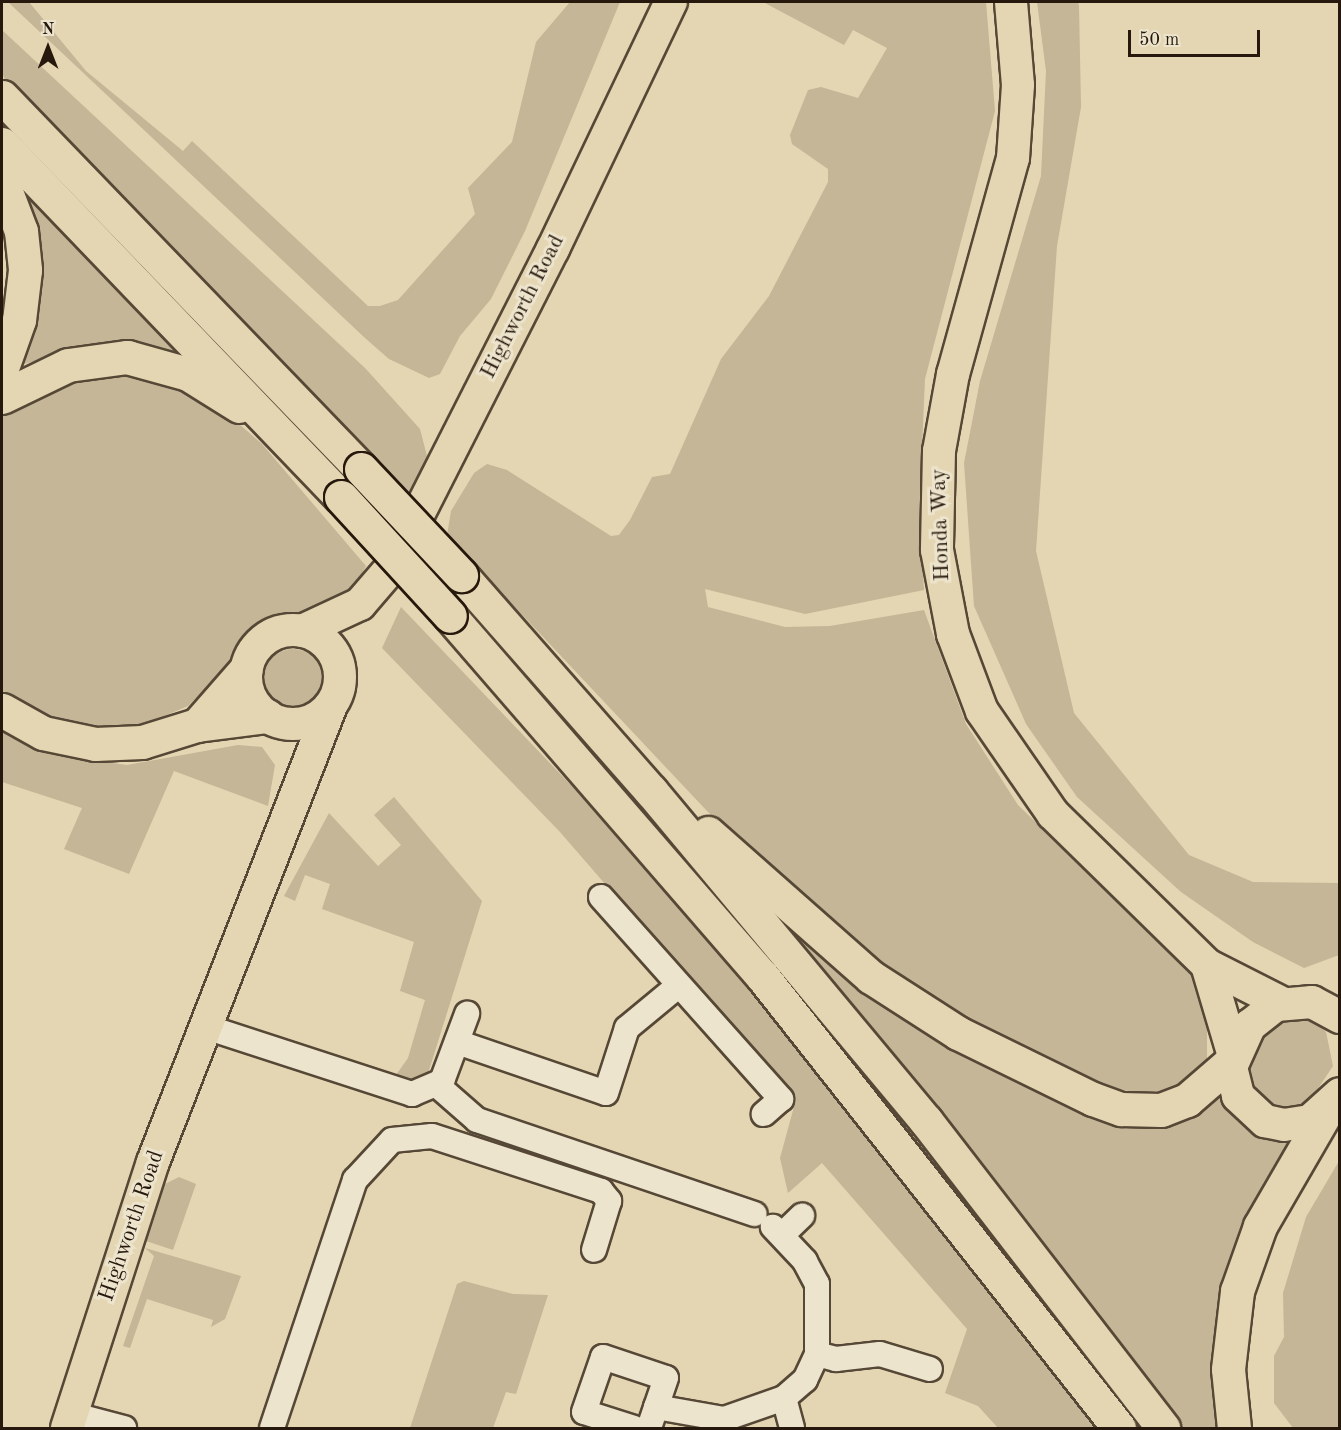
<!DOCTYPE html>
<html>
<head>
<meta charset="utf-8">
<style>
  body { margin:0 }
  #map { position:relative; width:1341px; height:1430px; overflow:hidden; background:#e4d6b2; font-family:"Old Standard TT",serif }
  div>[style] { position:absolute }
  .green>* { inset:0; background:#c4b696 }
  .round { border-radius:50% }
  .roads { filter:drop-shadow(2px 0 #564836) drop-shadow(-2px 0 #564836) drop-shadow(0 2px #564836) drop-shadow(0 -2px #564836) }
  .minor>* { height:24px; margin:-12px; padding:0 12px; transform-origin:12px; border-radius:12px; background:#ede4cd }
  .major>* { height:32px; margin:-16px; padding:0 16px; transform-origin:16px; border-radius:16px; background:#e4d6b2 }
  .major>.ring { margin:-16px; padding:0; box-sizing:content-box; background:none; border:32px solid #e4d6b2; border-radius:50% }
  .highway>* { height:33px; margin:-16.5px; padding:0 16.5px; transform-origin:16.5px; border-radius:16.5px; background:#e4d6b2 }
  .bridges { filter:drop-shadow(2px 0 #26180c) drop-shadow(-2px 0 #26180c) drop-shadow(0 2px #26180c) drop-shadow(0 -2px #26180c) }
  .highway-bridge>* { height:33px; margin:-16.5px; padding:0 16.5px; transform-origin:16.5px; border-radius:16.5px; background:#e4d6b2 }
  span { translate:-50% -50%; white-space:nowrap; text-align:center; line-height:1.15; -webkit-text-stroke:6px #ede4cd; paint-order:stroke }
  .street-label { font-size:22px; color:#26180c }
  .frame { position:absolute; inset:0; border:3px solid #26180c; pointer-events:none }
  .north { position:absolute; left:18px; top:18px; width:60px; height:60px; -webkit-text-stroke:4px #ede4cd; paint-order:stroke; rotate:0deg; font-size:16px; font-weight:700; line-height:24px; text-align:center; color:#26180c }
  .north::after { content:''; display:block; margin:auto; width:21px; height:27px; background:#26180c; clip-path:polygon(50% 0,100% 100%,50% 72%,0 100%) }
  .scale { position:absolute; left:1128px; top:30px; width:132px; height:27px; box-sizing:border-box; border:3px solid #26180c; border-top:0; padding-left:8px; font-size:18px; line-height:21px; white-space:nowrap; color:#26180c; -webkit-text-stroke:4px #ede4cd; paint-order:stroke }
</style>
</head>
<body>
<div id="map">
  <div class="green">
    <div style="clip-path:polygon(8px 2px,29px 2px,86px 71px,183px 151px,192px 141px,368px 306px,380px 306px,398px 300px,475px 214px,468px 188px,512px 142px,536px 42px,570px 2px,620px 2px,525px 231px,491px 299px,460px 336px,440px 374px,429px 378px,389px 359px,365px 338px)"></div>
    <div style="clip-path:polygon(763px 2px,986px 2px,995px 111px,925px 379px,919px 516px,924px 590px,805px 614px,705px 589px,708px 607px,785px 627px,830px 626px,924px 610px,966px 724px,1018px 805px,1192px 975px,1207px 1016px,1207px 1061px,1180px 1088px,1141px 1094px,1103px 1085px,1010px 1045px,905px 983px,839px 934px,707px 811px,447px 535px,451px 511px,474px 473px,487px 464px,507px 470px,611px 536px,619px 535px,630px 520px,652px 477px,670px 474px,721px 359px,769px 296px,828px 182px,828px 169px,792px 144px,790px 135px,808px 90px,821px 87px,858px 98px,887px 48px,853px 30px,844px 45px)"></div>
    <div style="clip-path:polygon(1037px 2px,1078px 2px,1079px 6px,1081px 107px,1057px 246px,1036px 551px,1074px 713px,1189px 855px,1253px 882px,1339px 883px,1339px 955px,1304px 968px,1253px 942px,1181px 892px,1077px 797px,1026px 724px,974px 606px,964px 463px,980px 381px,1041px 176px,1046px 71px)"></div>
    <div style="clip-path:polygon(2px 30px,366px 369px,420px 429px,429px 464px,416px 489px,408px 492px,394px 482px,13px 97px,2px 73px)"></div>
    <div style="clip-path:polygon(12px 171px,189px 360px,124px 344px,88px 345px,21px 365px)"></div>
    <div style="clip-path:polygon(88px 371px,159px 376px,214px 402px,262px 444px,366px 566px,357px 583px,339px 597px,253px 633px,236px 658px,188px 706px,136px 728px,106px 730px,47px 719px,2px 693px,2px 412px)"></div>
    <div style="clip-path:polygon(401px 607px,630px 847px,747px 983px,1104px 1428px,998px 1428px,978px 1406px,945px 1393px,967px 1329px,822px 1163px,788px 1193px,780px 1158px,795px 1103px,560px 832px,382px 648px)"></div>
    <div class="round" style="left:264px;top:649px;width:58px;height:58px"></div>
    <div style="clip-path:polygon(2px 727px,62px 756px,127px 765px,238px 745px,262px 747px,275px 765px,268px 806px,174px 771px,129px 874px,64px 849px,82px 808px,2px 782px)"></div>
    <div style="clip-path:polygon(394px 797px,482px 901px,426px 1080px,403px 1086px,391px 1082px,408px 1058px,425px 1000px,400px 991px,414px 942px,322px 909px,330px 884px,305px 875px,295px 901px,284px 896px,329px 813px,378px 866px,401px 845px,374px 815px)"></div>
    <div style="clip-path:polygon(746px 884px,1087px 1108px,1220px 1091px,1226px 1102px,1295px 1131px,1277px 1167px,1221px 1428px,1174px 1428px)"></div>
    <div style="clip-path:polygon(1297px 1016px,1316px 1022px,1326px 1032px,1333px 1066px,1307px 1105px,1276px 1109px,1249px 1090px,1245px 1056px,1275px 1023px)"></div>
    <div style="clip-path:polygon(1339px 1161px,1339px 1428px,1293px 1428px,1274px 1403px,1274px 1356px,1284px 1337px,1283px 1293px,1306px 1217px)"></div>
    <div style="clip-path:polygon(179px 1177px,196px 1184px,173px 1250px,143px 1240px,163px 1185px)"></div>
    <div style="clip-path:polygon(145px 1248px,241px 1276px,225px 1319px,211px 1327px,213px 1320px,147px 1299px,130px 1348px,123px 1346px,154px 1256px)"></div>
    <div style="clip-path:polygon(464px 1281px,513px 1294px,548px 1295px,516px 1394px,506px 1392px,493px 1428px,410px 1428px,457px 1284px)"></div>
  </div>
  <div class="roads">
    <div class="minor">
      <div style="left:601px;top:897px;width:271px;rotate:48.3deg"></div>
      <div style="left:781px;top:1099px;width:23px;rotate:139deg"></div>
      <div style="left:206px;top:1027px;width:217px;rotate:18deg"></div>
      <div style="left:412px;top:1094px;width:33px;rotate:-23deg"></div>
      <div style="left:442px;top:1081px;width:72px;rotate:-69.5deg"></div>
      <div style="left:457px;top:1042px;width:157px;rotate:18.9deg"></div>
      <div style="left:606px;top:1093px;width:68px;rotate:-72.1deg"></div>
      <div style="left:627px;top:1028px;width:67px;rotate:-39.6deg"></div>
      <div style="left:438px;top:1086px;width:52px;rotate:41.1deg"></div>
      <div style="left:477px;top:1120px;width:293px;rotate:18.7deg"></div>
      <div style="left:782px;top:1235px;width:28px;rotate:-44deg"></div>
      <div style="left:817px;top:1354px;width:20px;rotate:15deg"></div>
      <div style="left:836px;top:1359px;width:44px;rotate:-6.5deg"></div>
      <div style="left:880px;top:1354px;width:52px;rotate:16.7deg"></div>
      <div style="left:784px;top:1398px;width:31px;rotate:75deg"></div>
      <div style="left:656px;top:1407px;width:69px;rotate:10deg"></div>
      <div style="left:724px;top:1419px;width:64px;rotate:-19.3deg"></div>
      <div style="left:784px;top:1398px;width:28px;rotate:-41deg"></div>
      <div style="left:805px;top:1380px;width:29px;rotate:-65deg"></div>
      <div style="left:817px;top:1354px;width:70px;rotate:-90deg"></div>
      <div style="left:817px;top:1284px;width:26px;rotate:-118deg"></div>
      <div style="left:805px;top:1261px;width:47px;rotate:-133.3deg"></div>
      <div style="left:71px;top:1414px;width:55px;rotate:14.8deg"></div>
      <div style="left:272px;top:1428px;width:262px;rotate:-71.5deg"></div>
      <div style="left:355px;top:1180px;width:54px;rotate:-47.2deg"></div>
      <div style="left:392px;top:1140px;width:40px;rotate:-5.7deg"></div>
      <div style="left:432px;top:1136px;width:178px;rotate:18deg"></div>
      <div style="left:601px;top:1191px;width:13px;rotate:51deg"></div>
      <div style="left:609px;top:1201px;width:51px;rotate:107deg"></div>
      <div style="left:634px;top:1428px;width:52px;rotate:-162.3deg"></div>
      <div style="left:584px;top:1412px;width:58px;rotate:-70.9deg"></div>
      <div style="left:603px;top:1357px;width:66px;rotate:18.4deg"></div>
      <div style="left:666px;top:1378px;width:53px;rotate:108.8deg"></div>
    </div>
    <div class="major">
      <div style="left:1011px;top:2px;width:83px;rotate:85.2deg"></div>
      <div style="left:1018px;top:85px;width:73px;rotate:93.9deg"></div>
      <div style="left:1013px;top:158px;width:224px;rotate:105.5deg"></div>
      <div style="left:953px;top:374px;width:78px;rotate:100.3deg"></div>
      <div style="left:939px;top:451px;width:99px;rotate:91.2deg"></div>
      <div style="left:937px;top:550px;width:86px;rotate:79.2deg"></div>
      <div style="left:953px;top:634px;width:82px;rotate:69.4deg"></div>
      <div style="left:982px;top:711px;width:125px;rotate:55.4deg"></div>
      <div style="left:1053px;top:814px;width:216px;rotate:44.4deg"></div>
      <div style="left:1207px;top:965px;width:84px;rotate:26.9deg"></div>
      <div class="ring" style="left:246px;top:630px;width:62px;height:62px"></div>
      <div style="left:302px;top:631px;width:64px;rotate:-25deg"></div>
      <div style="left:360px;top:604px;width:48px;rotate:-49.3deg"></div>
      <div style="left:391px;top:568px;width:358px;rotate:-63.1deg"></div>
      <div style="left:553px;top:249px;width:274px;rotate:-64.5deg"></div>
      <div style="left:1207px;top:965px;width:92px;rotate:73.5deg"></div>
      <div style="left:1340px;top:1017px;width:32px;rotate:-152deg"></div>
      <div style="left:1312px;top:1002px;width:36px;rotate:175deg"></div>
      <div style="left:1276px;top:1005px;width:33px;rotate:142deg"></div>
      <div style="left:1250px;top:1025px;width:46px;rotate:114.3deg"></div>
      <div style="left:1231px;top:1067px;width:30px;rotate:76deg"></div>
      <div style="left:1238px;top:1096px;width:37px;rotate:43deg"></div>
      <div style="left:1265px;top:1121px;width:19px;rotate:12deg"></div>
      <div style="left:1284px;top:1125px;width:26px;rotate:-9deg"></div>
      <div style="left:1310px;top:1121px;width:40px;rotate:-42deg"></div>
      <div style="left:67px;top:1428px;width:280px;rotate:-72.1deg"></div>
      <div style="left:153px;top:1162px;width:490px;rotate:-68.7deg"></div>
    </div>
    <div class="highway">
      <div style="left:2px;top:97px;width:517px;rotate:46.02deg"></div>
      <div style="left:2px;top:144px;width:489px;rotate:46.2deg"></div>
      <div style="left:2px;top:181px;width:53px;rotate:69.2deg"></div>
      <div style="left:21px;top:231px;width:39px;rotate:84deg"></div>
      <div style="left:25px;top:270px;width:50px;rotate:96.8deg"></div>
      <div style="left:19px;top:320px;width:51px;rotate:109.5deg"></div>
      <div style="left:2px;top:397px;width:73px;rotate:-25.9deg"></div>
      <div style="left:68px;top:365px;width:60px;rotate:-7.7deg"></div>
      <div style="left:127px;top:357px;width:63px;rotate:15.6deg"></div>
      <div style="left:188px;top:374px;width:60px;rotate:32.1deg"></div>
      <div style="left:461px;top:575px;width:288px;rotate:48.7deg"></div>
      <div style="left:651px;top:791px;width:430px;rotate:50.2deg"></div>
      <div style="left:926px;top:1121px;width:388px;rotate:52.3deg"></div>
      <div style="left:450px;top:616px;width:476px;rotate:49.1deg"></div>
      <div style="left:762px;top:976px;width:576px;rotate:51.7deg"></div>
      <div style="left:2px;top:710px;width:47px;rotate:29.3deg"></div>
      <div style="left:43px;top:733px;width:53px;rotate:11.9deg"></div>
      <div style="left:95px;top:744px;width:47px;rotate:-2.4deg"></div>
      <div style="left:142px;top:742px;width:58px;rotate:-17.2deg"></div>
      <div style="left:197px;top:725px;width:71px;rotate:-7.3deg"></div>
      <div style="left:197px;top:725px;width:74px;rotate:-48.8deg"></div>
      <div style="left:708px;top:833px;width:217px;rotate:41.5deg"></div>
      <div style="left:871px;top:977px;width:103px;rotate:32.8deg"></div>
      <div style="left:958px;top:1033px;width:150px;rotate:26.1deg"></div>
      <div style="left:1093px;top:1099px;width:30px;rotate:20deg"></div>
      <div style="left:1121px;top:1109px;width:40px;rotate:1.4deg"></div>
      <div style="left:1161px;top:1110px;width:28px;rotate:-21deg"></div>
      <div style="left:1187px;top:1100px;width:58px;rotate:-40.8deg"></div>
      <div style="left:1234px;top:1428px;width:59px;rotate:-95.8deg"></div>
      <div style="left:1228px;top:1369px;width:79px;rotate:-83.4deg"></div>
      <div style="left:1237px;top:1291px;width:69px;rotate:-70.5deg"></div>
      <div style="left:1260px;top:1226px;width:138px;rotate:-59.9deg"></div>
    </div>
  </div>
  <div class="bridges">
    <div class="highway-bridge">
      <div style="left:361px;top:469px;width:146px;rotate:46.7deg"></div>
      <div style="left:341px;top:497px;width:161px;rotate:47.5deg"></div>
    </div>
  </div>
  <div class="street-label">
    <span style="left:523px;top:307px;rotate:-63deg">Highworth Road</span>
    <span style="left:941px;top:525px;rotate:-92deg">Honda Way</span>
    <span style="left:132px;top:1226px;rotate:-71deg">Highworth Road</span>
  </div>
  <div class="frame"></div>
  <div class="north">N</div>
  <div class="scale">50 m</div>
</div>
</body>
</html>
